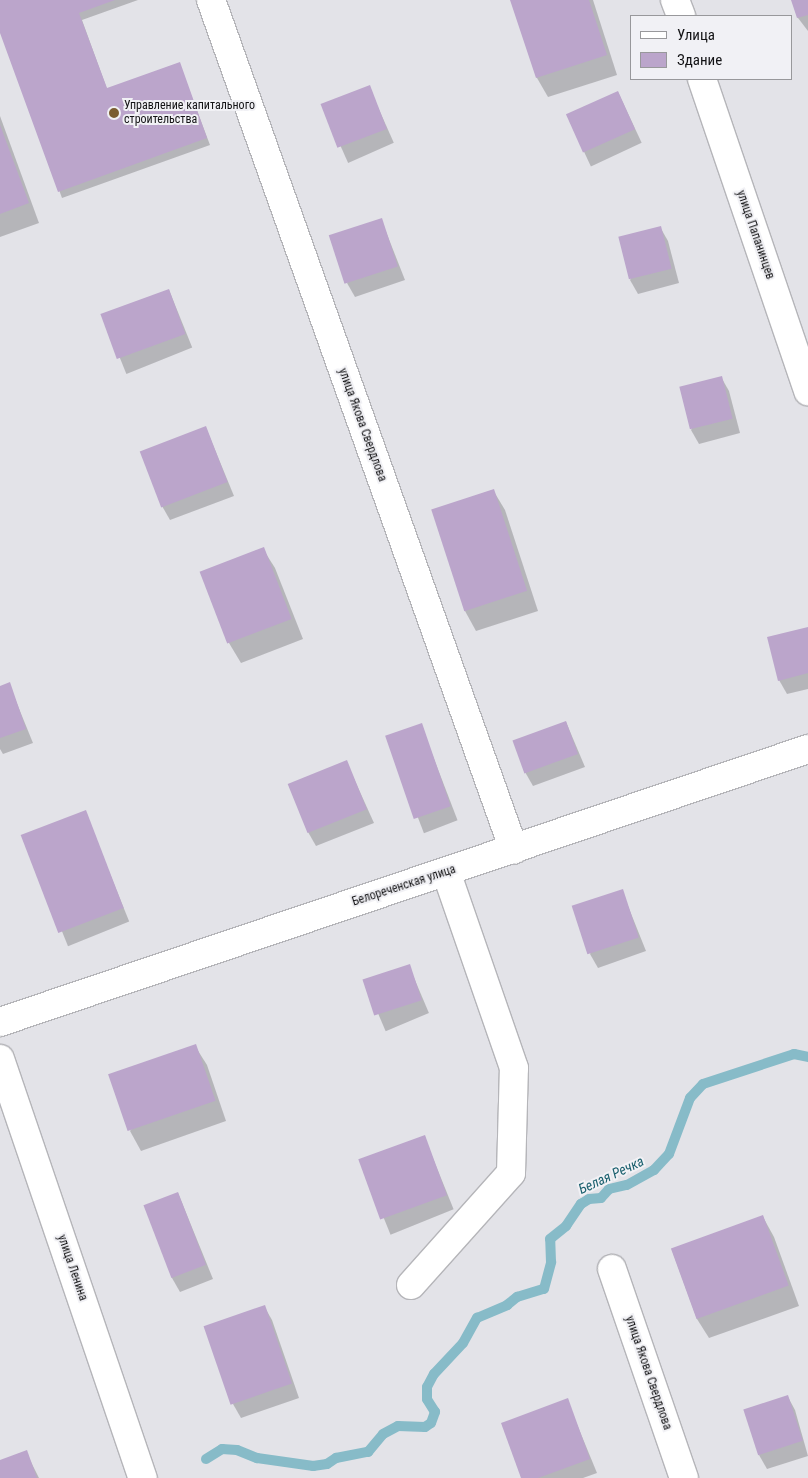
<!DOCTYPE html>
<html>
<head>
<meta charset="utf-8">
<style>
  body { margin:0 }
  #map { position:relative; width:808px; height:1478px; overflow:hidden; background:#e3e3e8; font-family:"Roboto Condensed",sans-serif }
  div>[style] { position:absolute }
  .shadow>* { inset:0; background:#0003; transform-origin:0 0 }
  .stream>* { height:10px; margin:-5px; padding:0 5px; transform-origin:5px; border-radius:5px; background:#87bbc8 }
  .building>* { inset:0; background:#bba5cb; transform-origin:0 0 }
  .roads { filter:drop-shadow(1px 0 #b5b5b9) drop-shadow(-1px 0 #b5b5b9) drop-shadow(0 1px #b5b5b9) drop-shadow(0 -1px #b5b5b9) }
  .minor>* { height:28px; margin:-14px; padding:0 14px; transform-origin:14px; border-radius:14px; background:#fff }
  .major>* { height:28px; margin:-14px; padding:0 14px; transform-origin:14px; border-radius:14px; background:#fff }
  .dots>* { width:14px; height:14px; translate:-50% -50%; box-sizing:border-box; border:2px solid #f1f1f5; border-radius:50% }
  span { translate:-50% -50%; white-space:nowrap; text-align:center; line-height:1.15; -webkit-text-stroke:4px #f1f1f5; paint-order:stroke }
  .poi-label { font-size:12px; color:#121214 }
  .left { translate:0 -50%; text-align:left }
  .street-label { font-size:12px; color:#121214 }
  .water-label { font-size:14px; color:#195f6d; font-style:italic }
  .legend { position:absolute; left:630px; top:15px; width:162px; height:65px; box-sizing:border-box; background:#f1f1f5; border:1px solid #98989b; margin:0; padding:6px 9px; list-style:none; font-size:15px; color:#121214 }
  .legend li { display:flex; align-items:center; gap:10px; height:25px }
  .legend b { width:25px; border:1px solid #98989b }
</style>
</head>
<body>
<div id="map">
  <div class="shadow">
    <div style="clip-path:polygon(0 0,138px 0,82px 20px,107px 89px,179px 63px,210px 145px,62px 198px,0 29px)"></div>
    <div style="clip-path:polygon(511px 0,593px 0,617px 75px,548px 97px,537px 78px)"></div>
    <div style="clip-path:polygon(792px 0,808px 0,808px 31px,798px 18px)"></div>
    <div style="left:369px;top:87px;width:61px;height:50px;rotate:66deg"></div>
    <div style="left:618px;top:92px;width:56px;height:56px;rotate:65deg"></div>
    <div style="clip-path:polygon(0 116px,39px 223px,0 237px)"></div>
    <div style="clip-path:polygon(381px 219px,405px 280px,355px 297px,347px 283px)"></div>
    <div style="clip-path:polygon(660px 227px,668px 241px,679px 283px,638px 294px,630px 280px)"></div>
    <div style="left:169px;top:290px;width:62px;height:71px;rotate:68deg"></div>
    <div style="clip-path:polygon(721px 377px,729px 391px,740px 433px,699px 444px,691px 430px)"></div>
    <div style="clip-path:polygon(206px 428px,234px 496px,170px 520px,162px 506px)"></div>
    <div style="clip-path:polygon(493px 490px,505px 510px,538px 611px,476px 631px,465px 611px,433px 510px)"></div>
    <div style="clip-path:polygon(263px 549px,275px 568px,303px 639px,241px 663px,229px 643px,202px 573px)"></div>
    <div style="clip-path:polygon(808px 628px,808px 689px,787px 694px,779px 680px)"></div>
    <div style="clip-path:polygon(9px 684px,33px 743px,3px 754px,0 749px,0 687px)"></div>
    <div style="clip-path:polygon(566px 722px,585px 767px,533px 786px,525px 772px)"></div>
    <div style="left:421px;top:725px;width:102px;height:36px;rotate:69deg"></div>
    <div style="clip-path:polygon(346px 761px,374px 823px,316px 846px,308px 832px)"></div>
    <div style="left:85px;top:812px;width:118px;height:66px;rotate:68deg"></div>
    <div style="clip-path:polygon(622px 891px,646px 951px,598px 968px,590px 954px)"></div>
    <div style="left:409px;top:966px;width:51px;height:47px;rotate:67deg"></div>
    <div style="clip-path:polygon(195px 1046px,207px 1065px,226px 1121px,141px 1151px,130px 1131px)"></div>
    <div style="left:424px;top:1136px;width:79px;height:68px;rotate:68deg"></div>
    <div style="clip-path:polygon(178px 1193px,213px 1279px,180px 1292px,172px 1278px)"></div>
    <div style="clip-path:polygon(763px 1217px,774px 1237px,799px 1306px,709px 1338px,697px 1319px,672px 1250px)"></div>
    <div style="clip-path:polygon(264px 1306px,272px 1320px,299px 1398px,241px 1418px,233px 1404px)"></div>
    <div style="clip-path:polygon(788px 1397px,795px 1410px,808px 1456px,767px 1469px,759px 1455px)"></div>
    <div style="clip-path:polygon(567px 1400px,597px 1473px,583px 1478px,523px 1478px)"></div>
    <div style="clip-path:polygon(26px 1452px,39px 1478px,0 1478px,0 1461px)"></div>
  </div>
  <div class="stream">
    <div style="left:206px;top:1459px;width:19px;rotate:-32deg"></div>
    <div style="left:222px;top:1449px;width:15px;rotate:4deg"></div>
    <div style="left:237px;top:1450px;width:22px;rotate:22deg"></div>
    <div style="left:257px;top:1458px;width:57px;rotate:8.1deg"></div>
    <div style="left:313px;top:1466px;width:14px;rotate:-8deg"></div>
    <div style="left:327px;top:1464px;width:11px;rotate:-34deg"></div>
    <div style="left:336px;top:1458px;width:33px;rotate:-11deg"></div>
    <div style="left:368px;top:1452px;width:23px;rotate:-50deg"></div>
    <div style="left:383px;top:1434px;width:17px;rotate:-28deg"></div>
    <div style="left:398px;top:1426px;width:27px;rotate:2deg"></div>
    <div style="left:425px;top:1427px;width:7px;rotate:-34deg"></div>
    <div style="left:431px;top:1423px;width:12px;rotate:-70deg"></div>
    <div style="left:435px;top:1412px;width:15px;rotate:-122deg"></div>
    <div style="left:427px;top:1399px;width:12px;rotate:-90deg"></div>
    <div style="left:427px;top:1387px;width:15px;rotate:-62deg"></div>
    <div style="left:434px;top:1374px;width:42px;rotate:-46.9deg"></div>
    <div style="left:463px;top:1343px;width:29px;rotate:-61deg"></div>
    <div style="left:477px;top:1318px;width:33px;rotate:-23deg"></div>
    <div style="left:507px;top:1305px;width:13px;rotate:-39deg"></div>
    <div style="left:517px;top:1297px;width:28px;rotate:-17deg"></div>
    <div style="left:544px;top:1289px;width:28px;rotate:-75deg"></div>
    <div style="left:551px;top:1262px;width:23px;rotate:-92deg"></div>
    <div style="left:550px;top:1239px;width:21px;rotate:-39deg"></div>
    <div style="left:566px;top:1226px;width:27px;rotate:-56deg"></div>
    <div style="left:581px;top:1204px;width:9px;rotate:-32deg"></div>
    <div style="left:589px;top:1199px;width:12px;rotate:-5deg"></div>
    <div style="left:601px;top:1198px;width:12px;rotate:-48deg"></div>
    <div style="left:609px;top:1189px;width:18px;rotate:-13deg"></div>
    <div style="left:627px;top:1185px;width:31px;rotate:-29deg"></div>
    <div style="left:654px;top:1170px;width:22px;rotate:-47deg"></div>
    <div style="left:669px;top:1154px;width:60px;rotate:-69.4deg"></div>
    <div style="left:690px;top:1098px;width:19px;rotate:-47deg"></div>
    <div style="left:703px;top:1084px;width:96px;rotate:-18.2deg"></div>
    <div style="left:794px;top:1054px;width:14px;rotate:12deg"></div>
  </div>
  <div class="building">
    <div style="clip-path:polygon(0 0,115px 0,79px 13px,107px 88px,180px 62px,207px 138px,58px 192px,0 33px)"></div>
    <div style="clip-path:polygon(510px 0,589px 0,607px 55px,536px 78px)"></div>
    <div style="clip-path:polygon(791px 0,808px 0,808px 15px,797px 18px)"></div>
    <div style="left:370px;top:85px;width:47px;height:53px;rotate:69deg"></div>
    <div style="left:618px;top:91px;width:42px;height:57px;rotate:66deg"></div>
    <div style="clip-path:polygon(0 125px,29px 203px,0 214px)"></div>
    <div style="left:382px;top:218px;width:51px;height:56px;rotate:72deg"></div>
    <div style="left:661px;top:226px;width:44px;height:44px;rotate:76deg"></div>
    <div style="left:169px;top:289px;width:48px;height:73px;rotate:70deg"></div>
    <div style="left:722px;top:376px;width:44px;height:44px;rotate:76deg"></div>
    <div style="left:206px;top:426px;width:60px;height:71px;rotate:69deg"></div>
    <div style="left:494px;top:489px;width:107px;height:66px;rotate:72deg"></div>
    <div style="left:264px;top:547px;width:77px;height:69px;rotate:69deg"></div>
    <div style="clip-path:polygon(808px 627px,808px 673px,778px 681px,767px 637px)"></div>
    <div style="clip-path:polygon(10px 682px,26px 729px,0 738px,0 686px)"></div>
    <div style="left:566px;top:721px;width:35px;height:57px;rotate:70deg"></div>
    <div style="left:422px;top:723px;width:88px;height:39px;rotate:71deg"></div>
    <div style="left:347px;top:760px;width:53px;height:64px;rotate:68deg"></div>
    <div style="left:86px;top:810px;width:105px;height:70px;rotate:69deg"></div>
    <div style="left:623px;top:889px;width:51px;height:54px;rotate:72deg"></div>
    <div style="left:410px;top:964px;width:38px;height:50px;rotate:72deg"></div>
    <div style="left:196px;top:1044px;width:60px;height:93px;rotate:71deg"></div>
    <div style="left:425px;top:1135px;width:64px;height:71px;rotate:70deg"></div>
    <div style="left:178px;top:1192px;width:78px;height:37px;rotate:69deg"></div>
    <div style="left:763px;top:1215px;width:75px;height:98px;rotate:70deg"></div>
    <div style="left:265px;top:1305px;width:83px;height:65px;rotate:71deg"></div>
    <div style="left:788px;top:1395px;width:48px;height:47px;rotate:72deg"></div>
    <div style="clip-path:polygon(568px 1398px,590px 1459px,538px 1478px,521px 1478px,501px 1423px)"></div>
    <div style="clip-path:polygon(27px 1450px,37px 1478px,0 1478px,0 1460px)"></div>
  </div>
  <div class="roads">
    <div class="minor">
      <div style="left:211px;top:0;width:902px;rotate:70.38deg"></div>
      <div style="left:675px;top:0;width:17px;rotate:69deg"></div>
      <div style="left:702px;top:79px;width:330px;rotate:71.2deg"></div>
      <div style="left:0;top:1022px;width:853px;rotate:-18.67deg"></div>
      <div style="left:612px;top:1269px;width:221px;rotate:71deg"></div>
      <div style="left:411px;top:1285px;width:150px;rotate:-48.2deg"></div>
      <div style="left:511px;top:1173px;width:105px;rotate:-88.4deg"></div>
      <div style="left:514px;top:1068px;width:207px;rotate:-109.1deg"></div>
    </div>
    <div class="major">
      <div style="left:0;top:1059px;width:443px;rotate:71.2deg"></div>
    </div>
  </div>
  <div class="dots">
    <div style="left:114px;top:113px;background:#7a5d30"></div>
  </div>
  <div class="poi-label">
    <span class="left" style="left:124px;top:113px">Управление капитального<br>строительства</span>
  </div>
  <div class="street-label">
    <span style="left:755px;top:235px;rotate:71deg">улица Папанинцев</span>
    <span style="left:362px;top:425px;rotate:70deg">улица Якова Свердлова</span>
    <span style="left:404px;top:886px;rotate:-18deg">Белореченская улица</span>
    <span style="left:72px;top:1268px;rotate:71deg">улица Ленина</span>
    <span style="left:648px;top:1373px;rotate:71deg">улица Якова Свердлова</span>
  </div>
  <div class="water-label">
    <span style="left:611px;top:1175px;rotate:-25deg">Белая Речка</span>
  </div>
  <ul class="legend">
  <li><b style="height:6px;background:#fff"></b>Улица</li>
  <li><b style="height:14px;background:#bba5cb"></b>Здание</li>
  </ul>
</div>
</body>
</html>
